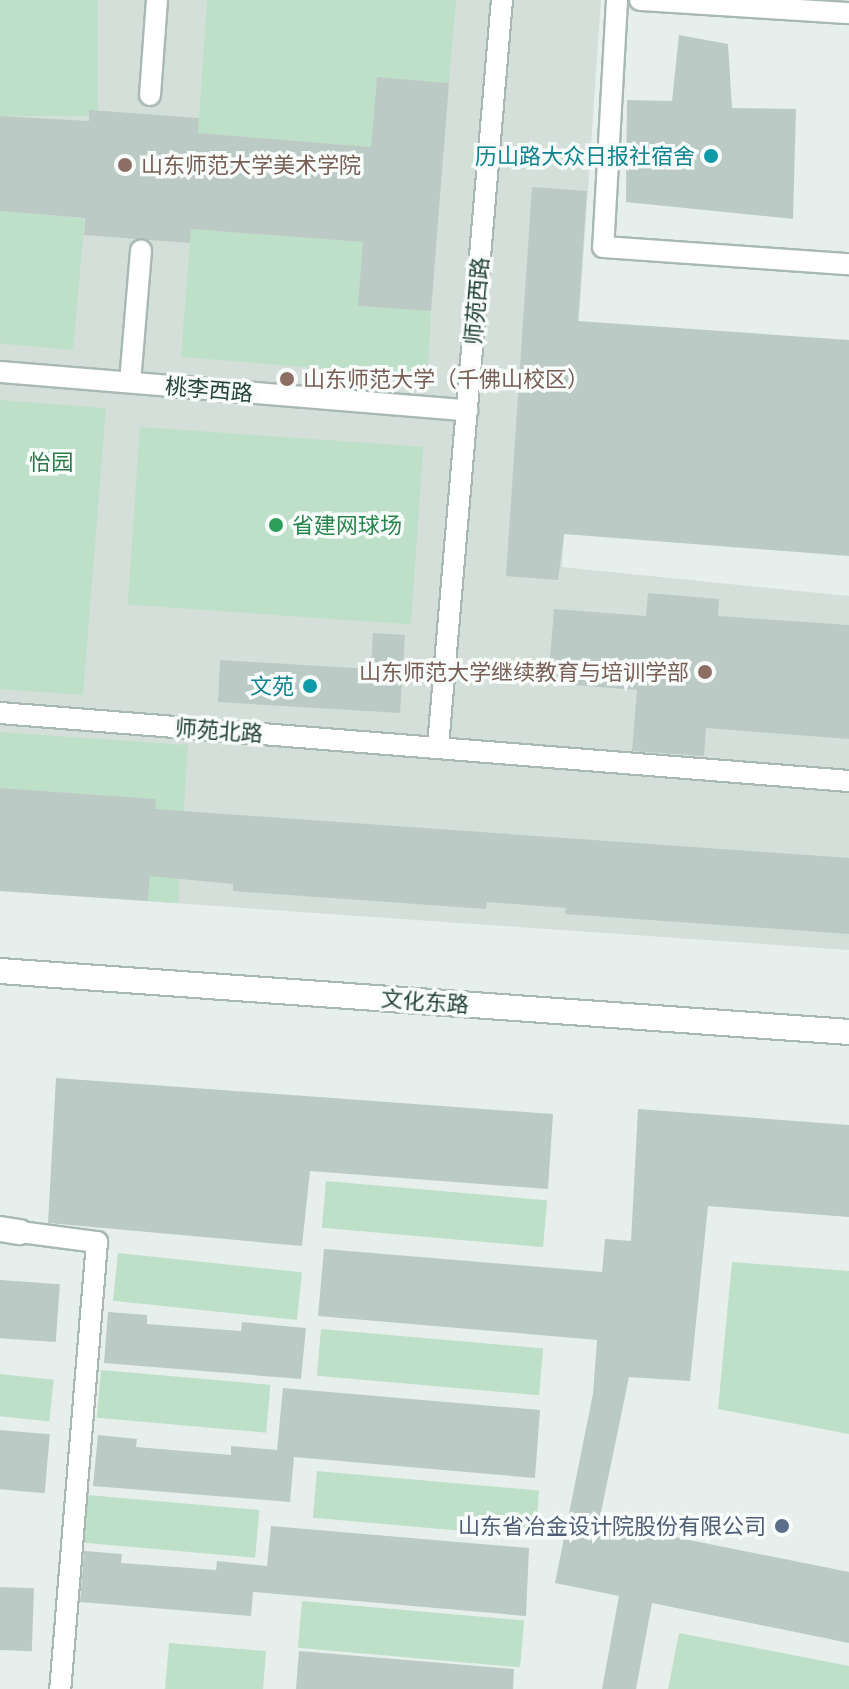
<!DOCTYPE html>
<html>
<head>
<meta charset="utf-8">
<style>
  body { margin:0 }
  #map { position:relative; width:849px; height:1689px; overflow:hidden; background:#e6efeb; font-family:"Golos Text","Noto Sans SC",sans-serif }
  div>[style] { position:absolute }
  .built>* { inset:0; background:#d4dfda }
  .green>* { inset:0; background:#bfe0c8; transform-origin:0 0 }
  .building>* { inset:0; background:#bbcac4; transform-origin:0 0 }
  .roads { filter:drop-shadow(2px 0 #a8b8b2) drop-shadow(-2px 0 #a8b8b2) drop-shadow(0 2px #a8b8b2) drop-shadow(0 -2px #a8b8b2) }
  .service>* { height:20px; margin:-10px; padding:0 10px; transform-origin:10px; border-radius:10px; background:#fff }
  .minor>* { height:24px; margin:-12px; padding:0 12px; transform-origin:12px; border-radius:12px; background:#fff }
  .secondary>* { height:24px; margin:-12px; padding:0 12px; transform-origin:12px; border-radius:12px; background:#fff }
  .dots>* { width:22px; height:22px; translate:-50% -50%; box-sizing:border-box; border:4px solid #f7fbf9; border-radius:50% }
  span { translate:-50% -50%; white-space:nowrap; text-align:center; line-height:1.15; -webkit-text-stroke:7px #f7fbf9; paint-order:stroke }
  .culture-label { font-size:22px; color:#0d838f }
  .right { translate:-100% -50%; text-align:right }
  .education-label { font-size:22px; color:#785e54 }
  .left { translate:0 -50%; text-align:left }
  .street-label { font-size:22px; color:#24423a }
  .park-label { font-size:22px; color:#2d7a4b }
  .leisure-label { font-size:22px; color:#27864d }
  .service-label { font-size:22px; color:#4e5e75 }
</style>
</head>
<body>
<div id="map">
  <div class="built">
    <div style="clip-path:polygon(0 0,601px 0,562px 567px,849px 596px,849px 950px,0 891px)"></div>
  </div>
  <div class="green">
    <div style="left:0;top:0;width:98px;height:116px"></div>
    <div style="clip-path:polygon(207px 0,456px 0,449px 83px,377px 77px,371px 147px,198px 133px)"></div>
    <div style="left:0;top:211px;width:85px;height:132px;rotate:5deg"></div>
    <div style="clip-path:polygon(191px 229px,363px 242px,359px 306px,431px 311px,428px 377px,181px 357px)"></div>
    <div style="clip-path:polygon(0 400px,106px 408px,83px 695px,0 689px)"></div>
    <div style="left:140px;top:427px;width:284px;height:178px;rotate:4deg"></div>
    <div style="clip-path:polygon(0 732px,188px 745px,178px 903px,148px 901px,156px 799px,0 788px)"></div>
    <div style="left:326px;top:1181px;width:222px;height:47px;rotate:5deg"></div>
    <div style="left:118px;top:1253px;width:185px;height:48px;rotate:6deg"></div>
    <div style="clip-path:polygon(732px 1262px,849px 1271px,849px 1434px,718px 1409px)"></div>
    <div style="left:321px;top:1329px;width:223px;height:47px;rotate:5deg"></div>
    <div style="left:101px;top:1370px;width:170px;height:48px;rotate:5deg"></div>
    <div style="left:0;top:1374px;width:54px;height:42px;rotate:6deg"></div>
    <div style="left:317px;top:1471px;width:223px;height:47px;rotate:5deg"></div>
    <div style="left:88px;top:1495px;width:172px;height:48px;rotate:5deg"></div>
    <div style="left:302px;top:1601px;width:223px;height:47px;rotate:5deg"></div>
    <div style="clip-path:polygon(679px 1633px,849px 1666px,849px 1689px,668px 1689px)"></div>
    <div style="clip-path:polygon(169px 1643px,266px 1651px,263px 1689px,165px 1689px)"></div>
  </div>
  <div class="building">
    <div style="clip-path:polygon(679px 35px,728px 44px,732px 108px,796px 109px,793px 219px,626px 202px,627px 100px,672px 101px)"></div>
    <div style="clip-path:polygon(377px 77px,449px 83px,431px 311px,358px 306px,363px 242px,191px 229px,190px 243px,84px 235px,85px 218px,0 211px,0 116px,89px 121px,89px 110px,199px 118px,198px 133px,371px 147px)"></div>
    <div style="clip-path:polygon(532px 187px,587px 191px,578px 321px,849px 340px,849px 556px,564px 534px,558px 580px,506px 576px)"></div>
    <div style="clip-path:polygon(648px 593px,719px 599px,718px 616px,849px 625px,849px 739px,706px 728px,704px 756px,632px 751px,637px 690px,548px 683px,554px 609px,646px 616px)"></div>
    <div style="clip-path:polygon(373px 633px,405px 635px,400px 713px,218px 702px,220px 660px,371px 669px)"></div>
    <div style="clip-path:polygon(0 788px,156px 799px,155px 809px,849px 858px,849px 934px,565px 914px,566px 908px,487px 902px,486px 909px,233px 891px,233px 884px,150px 876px,148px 901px,0 891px)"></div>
    <div style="clip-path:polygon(56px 1078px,553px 1114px,548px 1189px,310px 1171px,302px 1246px,48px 1223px)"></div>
    <div style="clip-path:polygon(638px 1109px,849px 1125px,849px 1217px,708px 1206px,690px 1381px,629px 1377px,599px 1522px,849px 1572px,849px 1643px,652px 1603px,636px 1689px,602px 1689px,619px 1596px,555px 1583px,593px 1394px,597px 1340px,318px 1316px,324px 1249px,602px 1272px,605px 1239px,631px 1241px)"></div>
    <div style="left:0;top:1280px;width:60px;height:58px;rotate:4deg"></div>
    <div style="clip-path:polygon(108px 1312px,147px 1315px,147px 1324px,241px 1331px,242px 1322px,306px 1328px,301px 1379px,104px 1363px)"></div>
    <div style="clip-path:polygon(283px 1388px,540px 1410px,535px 1478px,294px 1457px,290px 1502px,93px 1486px,98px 1435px,137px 1439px,136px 1447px,231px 1455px,231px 1446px,277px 1450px)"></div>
    <div style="left:0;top:1430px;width:50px;height:59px;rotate:5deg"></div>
    <div style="clip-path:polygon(271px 1526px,529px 1548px,526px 1616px,253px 1592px,251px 1616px,80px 1602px,84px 1551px,122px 1554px,121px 1563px,216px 1570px,217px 1561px,267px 1566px)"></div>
    <div style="left:0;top:1587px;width:34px;height:63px;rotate:2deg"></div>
    <div style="clip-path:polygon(299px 1651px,514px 1669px,513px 1689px,296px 1689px)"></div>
  </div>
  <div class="roads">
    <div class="service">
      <div style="left:617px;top:0;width:247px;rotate:93.2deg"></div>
      <div style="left:603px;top:247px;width:247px;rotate:4deg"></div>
      <div style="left:640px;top:0;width:209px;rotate:3.6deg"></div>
      <div style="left:150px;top:95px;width:95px;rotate:-85.8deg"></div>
      <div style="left:0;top:372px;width:469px;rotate:4.7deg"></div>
      <div style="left:130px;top:382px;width:132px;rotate:-85.2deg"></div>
      <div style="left:0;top:713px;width:852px;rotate:4.58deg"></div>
      <div style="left:438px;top:746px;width:749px;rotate:-85.1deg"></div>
      <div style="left:20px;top:1232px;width:78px;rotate:7.4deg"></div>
      <div style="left:97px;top:1242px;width:449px;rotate:94.7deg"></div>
    </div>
    <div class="minor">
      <div style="left:0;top:1229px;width:20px;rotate:9deg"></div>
    </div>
    <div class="secondary">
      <div style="left:0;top:971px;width:851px;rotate:4.11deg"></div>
    </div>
  </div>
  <div class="dots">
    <div style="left:711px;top:156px;background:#0f9aa8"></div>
    <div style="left:125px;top:165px;background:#8d6e63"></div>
    <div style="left:287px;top:379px;background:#8d6e63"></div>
    <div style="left:276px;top:525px;background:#2e9e5b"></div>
    <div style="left:705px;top:672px;background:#8d6e63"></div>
    <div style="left:310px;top:686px;background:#0f9aa8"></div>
    <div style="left:782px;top:1526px;background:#5c6f8a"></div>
  </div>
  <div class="culture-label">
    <span class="right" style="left:695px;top:156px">历山路大众日报社宿舍</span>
    <span class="right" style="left:294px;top:686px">文苑</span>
  </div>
  <div class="education-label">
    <span class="left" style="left:141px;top:165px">山东师范大学美术学院</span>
    <span class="left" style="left:303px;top:379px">山东师范大学（千佛山校区）</span>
    <span class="right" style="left:689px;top:672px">山东师范大学继续教育与培训学部</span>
  </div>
  <div class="street-label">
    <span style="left:476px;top:301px;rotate:-85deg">师苑西路</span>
    <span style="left:209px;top:389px;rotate:5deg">桃李西路</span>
    <span style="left:219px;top:730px;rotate:4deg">师苑北路</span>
    <span style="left:425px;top:1001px;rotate:4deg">文化东路</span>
  </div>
  <div class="park-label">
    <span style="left:51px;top:462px">怡园</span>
  </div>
  <div class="leisure-label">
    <span class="left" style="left:292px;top:525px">省建网球场</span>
  </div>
  <div class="service-label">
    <span class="right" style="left:766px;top:1526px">山东省冶金设计院股份有限公司</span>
  </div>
</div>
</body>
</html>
